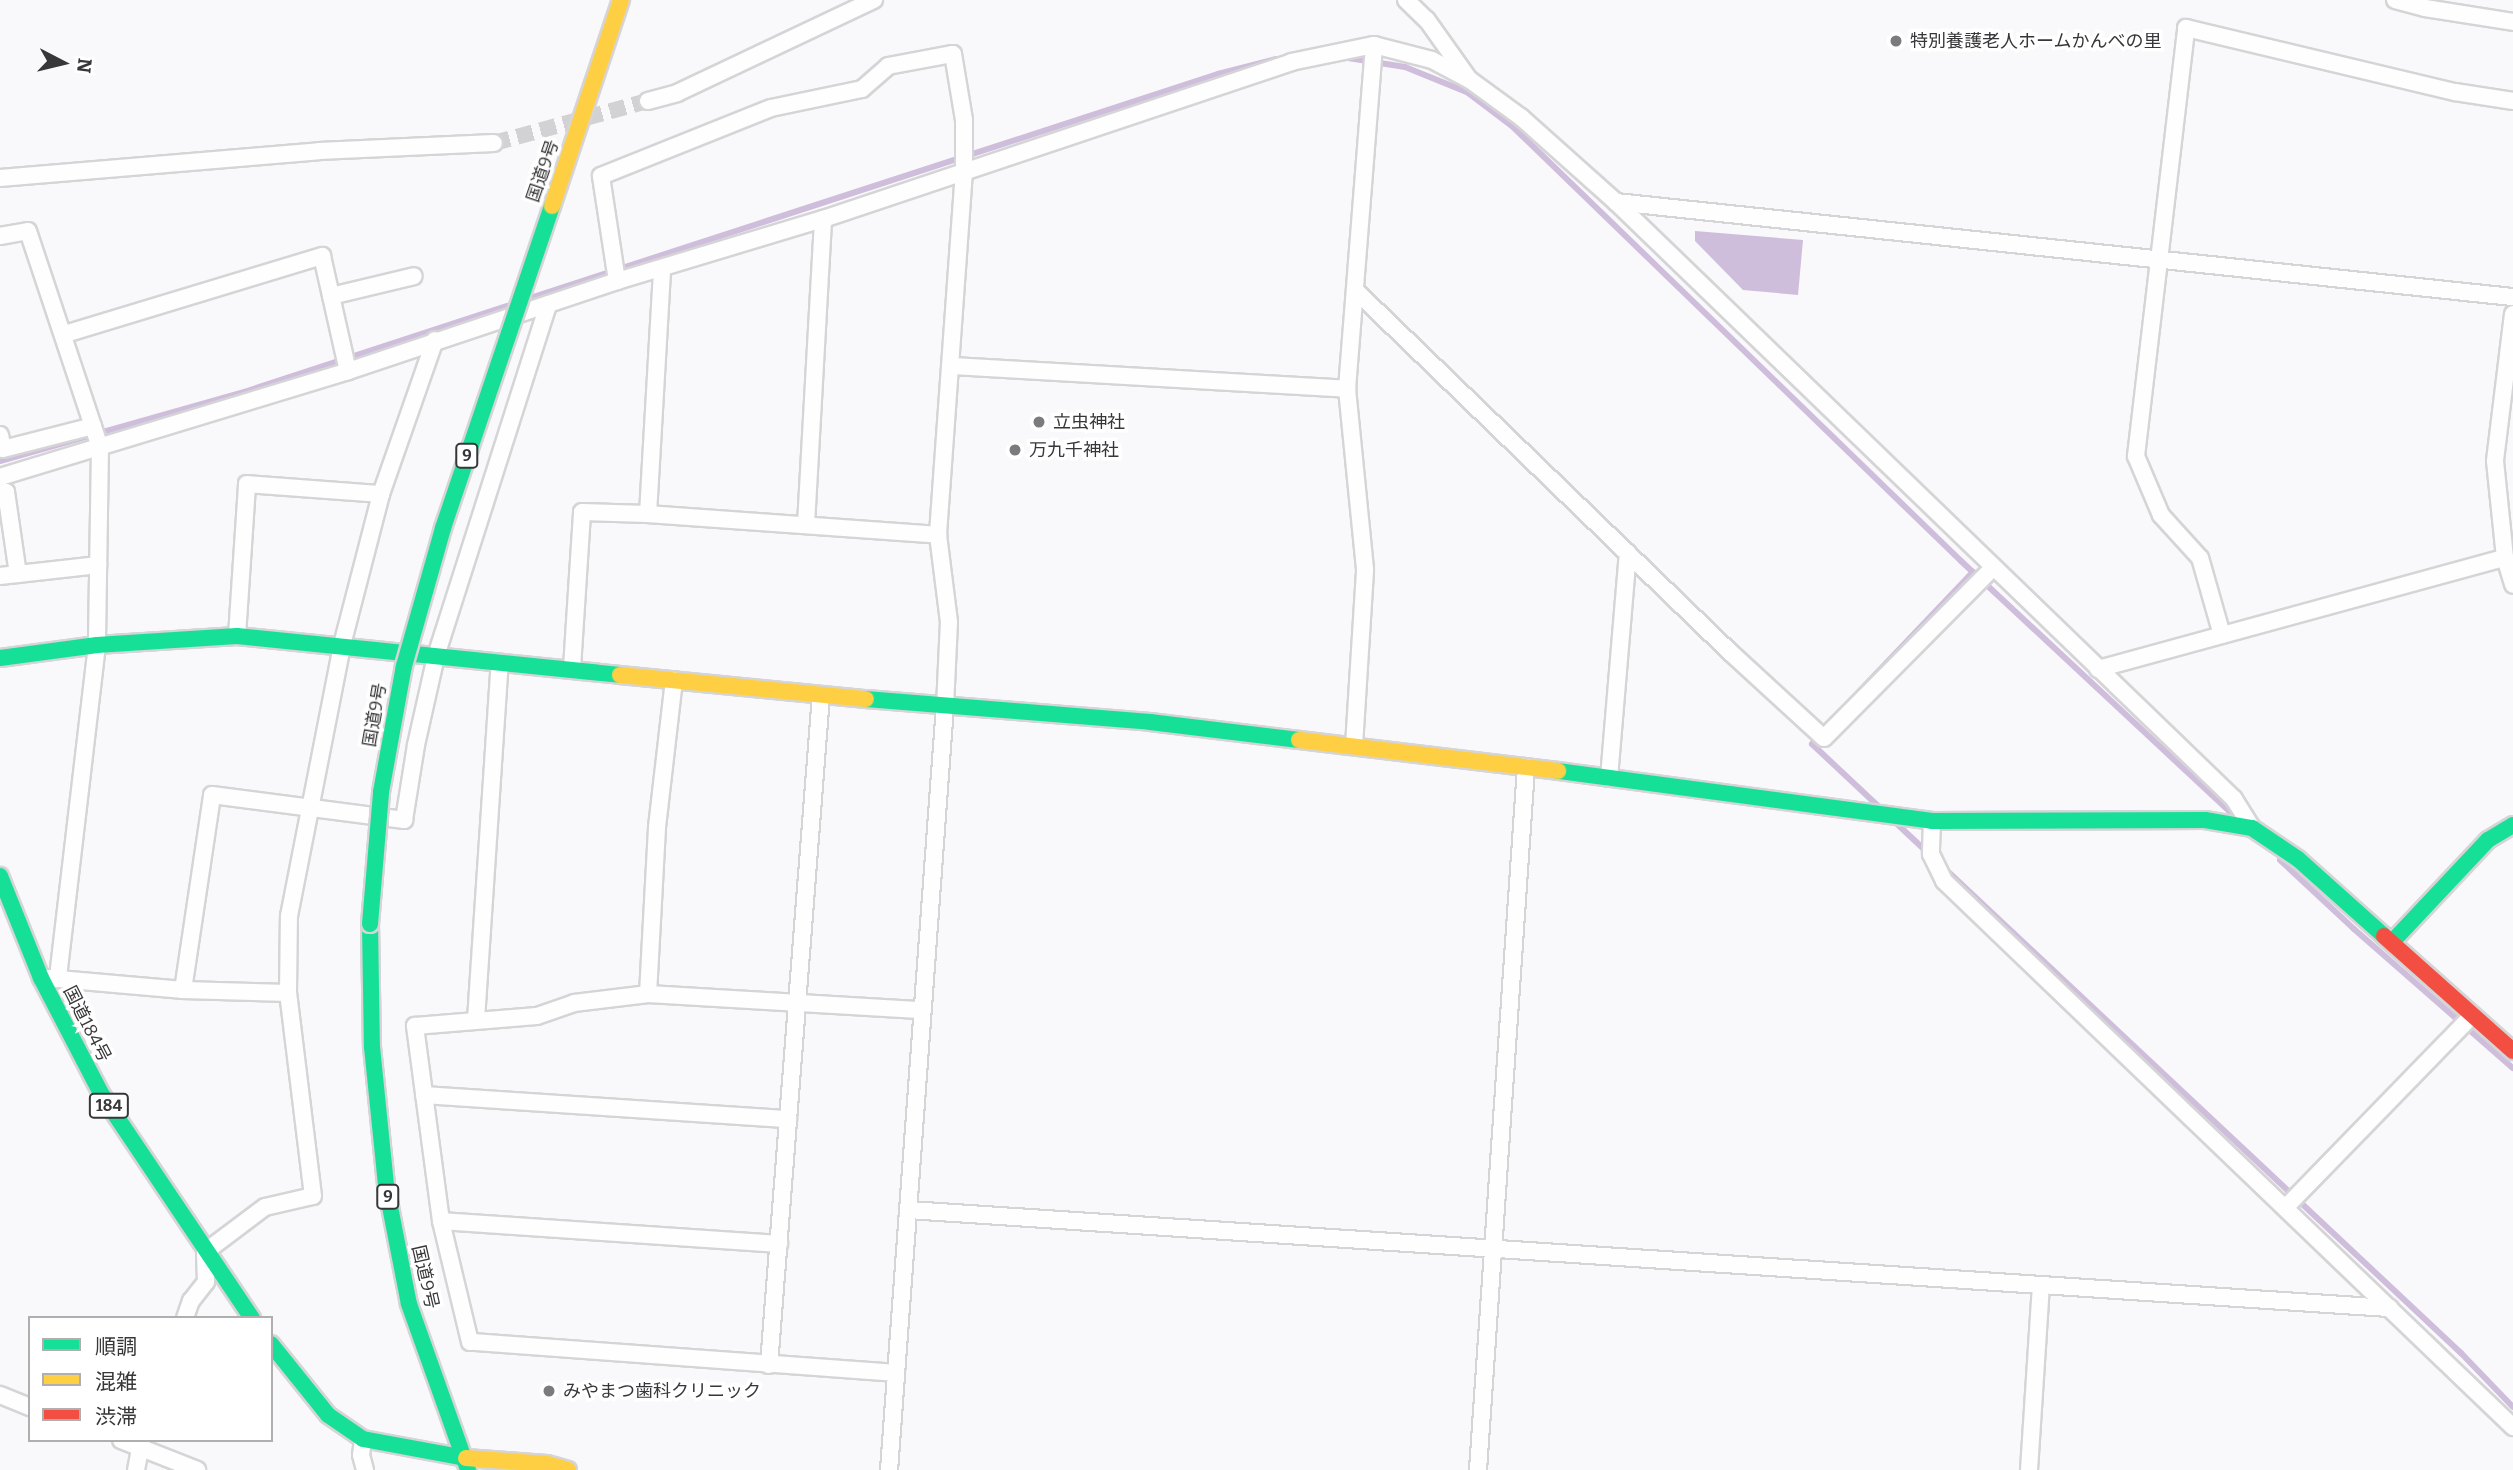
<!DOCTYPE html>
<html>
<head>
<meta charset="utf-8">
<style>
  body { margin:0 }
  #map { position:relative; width:2513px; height:1470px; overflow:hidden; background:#f9f8fa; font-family:Bitter,"Noto Sans JP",serif }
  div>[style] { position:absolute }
  .water>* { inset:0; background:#cfbddc }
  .stream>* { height:6px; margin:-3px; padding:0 3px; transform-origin:3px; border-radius:3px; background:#cfbddc }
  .street-tunnel>* { height:16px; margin-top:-8px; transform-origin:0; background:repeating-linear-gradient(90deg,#d2d1d3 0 16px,transparent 0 24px) }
  .roads { filter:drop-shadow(2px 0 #d5d4d6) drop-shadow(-2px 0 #d5d4d6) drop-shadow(0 2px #d5d4d6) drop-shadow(0 -2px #d5d4d6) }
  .street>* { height:16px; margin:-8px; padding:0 8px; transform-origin:8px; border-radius:8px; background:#fefefe }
  .fast>* { height:16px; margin:-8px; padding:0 8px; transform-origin:8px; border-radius:8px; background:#16e098 }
  .slow>* { height:16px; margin:-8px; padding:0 8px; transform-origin:8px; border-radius:8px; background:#ffcf43 }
  .jam>* { height:16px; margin:-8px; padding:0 8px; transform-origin:8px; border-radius:8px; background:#f24e42 }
  .bridges { filter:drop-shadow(2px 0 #d5d4d6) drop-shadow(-2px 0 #d5d4d6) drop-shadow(0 2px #d5d4d6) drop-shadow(0 -2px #d5d4d6) }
  .fast-bridge>* { height:16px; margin:-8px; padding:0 8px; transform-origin:8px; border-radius:8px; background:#16e098 }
  .slow-bridge>* { height:16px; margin:-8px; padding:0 8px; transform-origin:8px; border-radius:8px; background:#ffcf43 }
  .dots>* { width:19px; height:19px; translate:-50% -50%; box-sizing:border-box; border:4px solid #fff; border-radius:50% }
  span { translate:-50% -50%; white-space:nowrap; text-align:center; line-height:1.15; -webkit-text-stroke:7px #fff; paint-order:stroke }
  .shield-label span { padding:2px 5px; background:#fff; border:2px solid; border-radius:5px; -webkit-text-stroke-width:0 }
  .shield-label { font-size:16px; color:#373638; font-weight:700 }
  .poi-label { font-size:18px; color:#373638 }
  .left { translate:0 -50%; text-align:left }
  .street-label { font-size:18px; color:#373638 }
  .legend { position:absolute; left:28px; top:1316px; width:245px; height:126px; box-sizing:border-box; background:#fff; border:2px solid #afafaf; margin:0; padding:9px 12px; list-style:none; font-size:21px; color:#373638 }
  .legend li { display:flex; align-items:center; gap:14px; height:35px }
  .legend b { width:35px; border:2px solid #afafaf }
  .north { position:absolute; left:28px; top:28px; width:70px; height:70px; -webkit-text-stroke:5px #fff; paint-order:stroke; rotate:97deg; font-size:19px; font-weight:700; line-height:28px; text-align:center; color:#373638 }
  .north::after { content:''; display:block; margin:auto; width:24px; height:32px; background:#373638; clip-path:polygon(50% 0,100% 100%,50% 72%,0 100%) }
</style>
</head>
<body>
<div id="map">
  <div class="water">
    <div style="clip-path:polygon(1695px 231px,1803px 240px,1798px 295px,1743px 290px,1695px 241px)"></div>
  </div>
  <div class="stream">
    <div style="left:1342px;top:57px;width:64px;rotate:9deg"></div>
    <div style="left:1405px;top:67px;width:67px;rotate:22deg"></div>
    <div style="left:1467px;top:92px;width:56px;rotate:37.1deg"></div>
    <div style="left:1512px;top:126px;width:625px;rotate:44.09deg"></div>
    <div style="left:1961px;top:561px;width:374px;rotate:43deg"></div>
    <div style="left:530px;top:298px;width:724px;rotate:-18.03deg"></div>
    <div style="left:1218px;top:74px;width:60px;rotate:-14.5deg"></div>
    <div style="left:0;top:461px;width:254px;rotate:-15.8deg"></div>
    <div style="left:244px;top:392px;width:277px;rotate:-18.1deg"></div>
    <div style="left:1851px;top:700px;width:177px;rotate:-46.4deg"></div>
    <div style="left:1818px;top:736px;width:10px;rotate:127deg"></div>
    <div style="left:1812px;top:744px;width:91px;rotate:43.2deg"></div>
    <div style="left:1896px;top:823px;width:45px;rotate:43.2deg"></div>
    <div style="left:2280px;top:860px;width:101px;rotate:43deg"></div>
    <div style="left:2354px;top:929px;width:211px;rotate:41.2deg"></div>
    <div style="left:1942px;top:866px;width:712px;rotate:43.18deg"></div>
    <div style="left:2461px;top:1353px;width:75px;rotate:46.1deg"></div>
  </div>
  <div class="street-tunnel">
    <div style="left:494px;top:143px;width:160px;rotate:-15.3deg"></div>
  </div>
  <div class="roads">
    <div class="street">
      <div style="left:1406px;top:0;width:29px;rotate:44deg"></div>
      <div style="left:1427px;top:20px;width:71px;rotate:54.7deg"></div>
      <div style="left:2395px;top:0;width:31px;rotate:15deg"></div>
      <div style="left:2425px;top:8px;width:89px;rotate:9deg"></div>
      <div style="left:648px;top:101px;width:30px;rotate:-15deg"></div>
      <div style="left:677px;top:93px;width:218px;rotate:-25.3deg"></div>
      <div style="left:0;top:178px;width:320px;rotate:-4.8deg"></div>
      <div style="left:319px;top:151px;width:175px;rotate:-2.6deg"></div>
      <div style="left:1616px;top:202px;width:902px;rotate:6.05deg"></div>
      <div style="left:0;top:236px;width:28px;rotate:-10deg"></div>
      <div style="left:28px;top:231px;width:229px;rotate:71.6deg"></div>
      <div style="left:100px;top:448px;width:197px;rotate:90.9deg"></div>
      <div style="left:97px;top:645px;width:336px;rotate:96.7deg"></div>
      <div style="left:617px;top:281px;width:106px;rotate:-98.7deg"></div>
      <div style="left:601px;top:176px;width:183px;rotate:-21.8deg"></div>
      <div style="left:771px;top:108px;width:93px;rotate:-11.8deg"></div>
      <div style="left:862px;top:89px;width:35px;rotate:-41deg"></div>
      <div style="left:888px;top:66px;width:66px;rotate:-10.5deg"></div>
      <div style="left:953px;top:54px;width:67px;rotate:80.5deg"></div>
      <div style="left:964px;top:120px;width:51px;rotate:90deg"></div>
      <div style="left:964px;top:171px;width:365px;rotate:94.1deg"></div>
      <div style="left:938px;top:535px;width:88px;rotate:82.8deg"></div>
      <div style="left:949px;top:622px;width:84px;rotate:92.7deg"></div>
      <div style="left:945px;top:706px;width:766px;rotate:94.19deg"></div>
      <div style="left:1356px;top:291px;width:520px;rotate:43.99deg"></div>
      <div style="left:1730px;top:652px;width:127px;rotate:42.5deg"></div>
      <div style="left:1824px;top:738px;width:240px;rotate:-45.2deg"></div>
      <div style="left:331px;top:296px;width:85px;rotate:-13.5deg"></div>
      <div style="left:2513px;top:314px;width:148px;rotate:97deg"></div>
      <div style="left:2495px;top:461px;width:98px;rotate:84.1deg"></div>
      <div style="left:2505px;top:558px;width:28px;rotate:73deg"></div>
      <div style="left:65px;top:334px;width:269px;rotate:-16.9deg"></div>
      <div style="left:322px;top:256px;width:118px;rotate:77.3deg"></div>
      <div style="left:952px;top:366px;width:396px;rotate:3.3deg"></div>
      <div style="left:0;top:435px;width:14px;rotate:78deg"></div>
      <div style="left:3px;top:449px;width:93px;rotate:-14.3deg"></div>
      <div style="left:0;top:477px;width:364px;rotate:-16.9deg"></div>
      <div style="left:348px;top:371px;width:284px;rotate:-18.5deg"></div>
      <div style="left:617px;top:281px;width:215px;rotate:-16.8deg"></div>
      <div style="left:823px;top:219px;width:494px;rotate:-18.5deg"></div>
      <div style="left:1291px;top:62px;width:85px;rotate:-11.6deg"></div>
      <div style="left:1374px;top:45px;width:60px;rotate:14.5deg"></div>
      <div style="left:1432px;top:60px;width:43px;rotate:27.8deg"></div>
      <div style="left:1470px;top:80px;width:64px;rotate:36.2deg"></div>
      <div style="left:1522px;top:118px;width:126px;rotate:41.8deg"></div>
      <div style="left:1616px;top:202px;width:859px;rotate:44.01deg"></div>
      <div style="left:2234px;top:799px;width:34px;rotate:58deg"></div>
      <div style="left:0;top:493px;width:6px;rotate:-9deg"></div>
      <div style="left:6px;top:492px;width:83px;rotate:81.7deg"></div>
      <div style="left:648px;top:514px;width:244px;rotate:-86.7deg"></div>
      <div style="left:806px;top:525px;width:306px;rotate:-86.8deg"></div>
      <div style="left:0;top:576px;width:99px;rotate:-6.4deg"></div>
      <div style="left:2222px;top:635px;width:80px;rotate:-105.9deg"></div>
      <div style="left:2200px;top:558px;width:58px;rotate:-132.2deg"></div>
      <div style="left:2161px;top:515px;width:64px;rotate:-113deg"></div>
      <div style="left:2136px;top:456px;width:431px;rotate:-83.3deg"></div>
      <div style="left:2186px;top:28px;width:277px;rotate:13.4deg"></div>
      <div style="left:2455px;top:92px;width:59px;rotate:8.8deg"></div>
      <div style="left:237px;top:636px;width:152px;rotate:-86.2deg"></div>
      <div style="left:247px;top:484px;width:134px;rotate:4.3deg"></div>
      <div style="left:572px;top:668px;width:156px;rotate:-86.3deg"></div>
      <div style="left:582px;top:512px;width:66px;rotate:1.7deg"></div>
      <div style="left:648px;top:514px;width:291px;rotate:4.1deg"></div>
      <div style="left:2098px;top:669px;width:422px;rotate:-15.3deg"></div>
      <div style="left:1354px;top:746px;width:177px;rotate:-86.4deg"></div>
      <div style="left:1365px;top:569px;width:181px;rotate:-95.7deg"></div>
      <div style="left:1347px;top:389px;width:345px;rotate:-85.5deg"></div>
      <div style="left:1609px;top:778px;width:226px;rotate:-85.2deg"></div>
      <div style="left:1932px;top:821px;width:33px;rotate:92deg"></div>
      <div style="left:1931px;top:854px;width:30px;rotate:64deg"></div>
      <div style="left:1944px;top:881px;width:789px;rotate:43.82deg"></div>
      <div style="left:47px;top:978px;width:137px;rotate:5deg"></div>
      <div style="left:183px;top:990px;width:105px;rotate:1.6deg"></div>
      <div style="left:183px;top:990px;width:197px;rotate:-81.5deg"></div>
      <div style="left:212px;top:795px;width:194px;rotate:7.4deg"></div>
      <div style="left:404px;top:820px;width:76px;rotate:-80.9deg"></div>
      <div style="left:416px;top:745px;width:91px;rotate:-77.3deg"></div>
      <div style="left:436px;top:656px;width:369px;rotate:-72.3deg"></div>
      <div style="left:648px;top:994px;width:167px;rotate:-86.9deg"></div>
      <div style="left:657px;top:827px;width:148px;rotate:-83.4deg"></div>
      <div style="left:476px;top:1020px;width:358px;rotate:-86.2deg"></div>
      <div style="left:424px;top:1095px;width:365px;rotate:3.8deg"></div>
      <div style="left:2285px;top:1208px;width:269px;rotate:-45.8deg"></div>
      <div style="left:909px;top:1210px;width:1484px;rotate:3.79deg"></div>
      <div style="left:441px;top:1221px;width:339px;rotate:3.9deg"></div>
      <div style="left:185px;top:1318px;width:18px;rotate:-71deg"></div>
      <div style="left:191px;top:1301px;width:24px;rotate:-52deg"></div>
      <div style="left:206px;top:1282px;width:30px;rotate:-92deg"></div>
      <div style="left:205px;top:1252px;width:75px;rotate:-36.9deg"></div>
      <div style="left:265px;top:1207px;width:49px;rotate:-12.9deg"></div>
      <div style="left:313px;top:1196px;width:205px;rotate:-97deg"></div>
      <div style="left:288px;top:993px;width:77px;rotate:-89.3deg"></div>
      <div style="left:289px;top:916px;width:276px;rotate:-78.9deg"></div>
      <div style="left:342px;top:645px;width:156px;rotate:-75.5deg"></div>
      <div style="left:381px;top:494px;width:163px;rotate:-70.7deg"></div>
      <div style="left:769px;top:1365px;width:672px;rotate:-85.56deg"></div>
      <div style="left:896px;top:1373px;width:427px;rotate:-175.8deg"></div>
      <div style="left:470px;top:1342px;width:124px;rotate:-103.5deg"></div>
      <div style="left:441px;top:1221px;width:197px;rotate:-97.6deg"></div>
      <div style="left:415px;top:1026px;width:122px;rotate:-4.7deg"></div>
      <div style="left:537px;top:1016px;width:39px;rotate:-19deg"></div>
      <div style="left:574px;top:1003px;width:75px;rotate:-6.9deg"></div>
      <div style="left:648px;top:994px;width:273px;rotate:3.4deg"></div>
      <div style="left:0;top:1395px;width:32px;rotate:22deg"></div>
      <div style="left:363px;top:1439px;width:16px;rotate:97deg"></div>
      <div style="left:361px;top:1455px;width:16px;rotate:75deg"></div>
      <div style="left:121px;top:1440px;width:82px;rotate:21.5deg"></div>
      <div style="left:136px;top:1470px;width:31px;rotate:-79deg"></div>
      <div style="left:1478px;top:1470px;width:705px;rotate:-86.09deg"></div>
      <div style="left:2029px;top:1470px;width:184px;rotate:-86.3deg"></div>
    </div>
    <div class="fast">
      <div style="left:0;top:658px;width:98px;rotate:-7.6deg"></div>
      <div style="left:97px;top:645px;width:140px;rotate:-3.7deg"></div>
      <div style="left:237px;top:636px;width:385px;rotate:5.8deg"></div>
      <div style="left:866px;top:699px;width:285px;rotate:4.6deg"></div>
      <div style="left:1150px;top:722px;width:150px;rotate:6.9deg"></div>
      <div style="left:1558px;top:771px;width:377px;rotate:7.6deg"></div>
      <div style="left:1932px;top:821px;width:273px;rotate:-0.2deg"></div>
      <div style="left:2205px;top:820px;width:48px;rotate:9.7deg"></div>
      <div style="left:2252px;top:828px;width:55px;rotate:34deg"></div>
      <div style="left:2298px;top:859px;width:115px;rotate:41.8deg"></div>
      <div style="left:0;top:876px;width:110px;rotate:68.1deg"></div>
      <div style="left:41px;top:978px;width:132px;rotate:62.5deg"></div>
      <div style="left:102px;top:1095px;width:269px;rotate:56.1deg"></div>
      <div style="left:370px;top:924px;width:123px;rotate:89.1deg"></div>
      <div style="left:372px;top:1047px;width:140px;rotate:84.2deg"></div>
      <div style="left:386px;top:1186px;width:120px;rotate:79deg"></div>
      <div style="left:409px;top:1304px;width:176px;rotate:70.4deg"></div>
      <div style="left:2393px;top:941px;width:139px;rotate:-46.8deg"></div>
      <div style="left:2488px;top:840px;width:29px;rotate:-31deg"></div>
      <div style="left:271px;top:1344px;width:91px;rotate:51.2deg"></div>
      <div style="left:328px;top:1415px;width:42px;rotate:34.4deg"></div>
      <div style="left:363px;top:1439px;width:105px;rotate:10.5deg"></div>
    </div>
    <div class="slow">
      <div style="left:620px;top:675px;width:247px;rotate:5.6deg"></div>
      <div style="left:1299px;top:740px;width:261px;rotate:6.8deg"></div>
      <div style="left:466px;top:1458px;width:81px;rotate:4.2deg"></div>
      <div style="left:547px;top:1464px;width:22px;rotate:16deg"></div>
    </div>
    <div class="jam">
      <div style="left:2384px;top:936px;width:173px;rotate:41.7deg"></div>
    </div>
  </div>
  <div class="bridges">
    <div class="fast-bridge">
      <div style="left:370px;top:924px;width:132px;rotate:-85.2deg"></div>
      <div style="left:381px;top:792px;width:128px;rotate:-79.7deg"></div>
      <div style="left:404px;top:666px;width:143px;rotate:-74.2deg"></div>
      <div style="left:443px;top:528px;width:340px;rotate:-71.3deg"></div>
    </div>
    <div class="slow-bridge">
      <div style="left:552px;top:206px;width:217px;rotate:-71.5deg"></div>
    </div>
  </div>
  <div class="dots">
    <div style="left:1896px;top:41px;background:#7b7a7c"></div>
    <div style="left:1039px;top:422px;background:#7b7a7c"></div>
    <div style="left:1015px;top:450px;background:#7b7a7c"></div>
    <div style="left:549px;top:1391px;background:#7b7a7c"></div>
  </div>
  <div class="shield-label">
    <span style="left:467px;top:456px">9</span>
    <span style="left:109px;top:1106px">184</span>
    <span style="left:388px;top:1197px">9</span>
  </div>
  <div class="poi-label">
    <span class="left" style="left:1910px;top:41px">特別養護老人ホームかんべの里</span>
    <span class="left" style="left:1053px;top:422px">立虫神社</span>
    <span class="left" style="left:1029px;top:450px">万九千神社</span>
    <span class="left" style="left:563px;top:1391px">みやまつ歯科クリニック</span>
  </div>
  <div class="street-label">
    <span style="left:543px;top:171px;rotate:-71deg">国道9号</span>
    <span style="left:375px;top:715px;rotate:-80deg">国道9号</span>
    <span style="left:87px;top:1024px;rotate:63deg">国道184号</span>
    <span style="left:425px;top:1277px;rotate:77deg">国道9号</span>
  </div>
  <ul class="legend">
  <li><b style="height:9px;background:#16e098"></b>順調</li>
  <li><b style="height:9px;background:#ffcf43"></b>混雑</li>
  <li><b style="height:9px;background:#f24e42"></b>渋滞</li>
  </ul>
  <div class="north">N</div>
</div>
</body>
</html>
